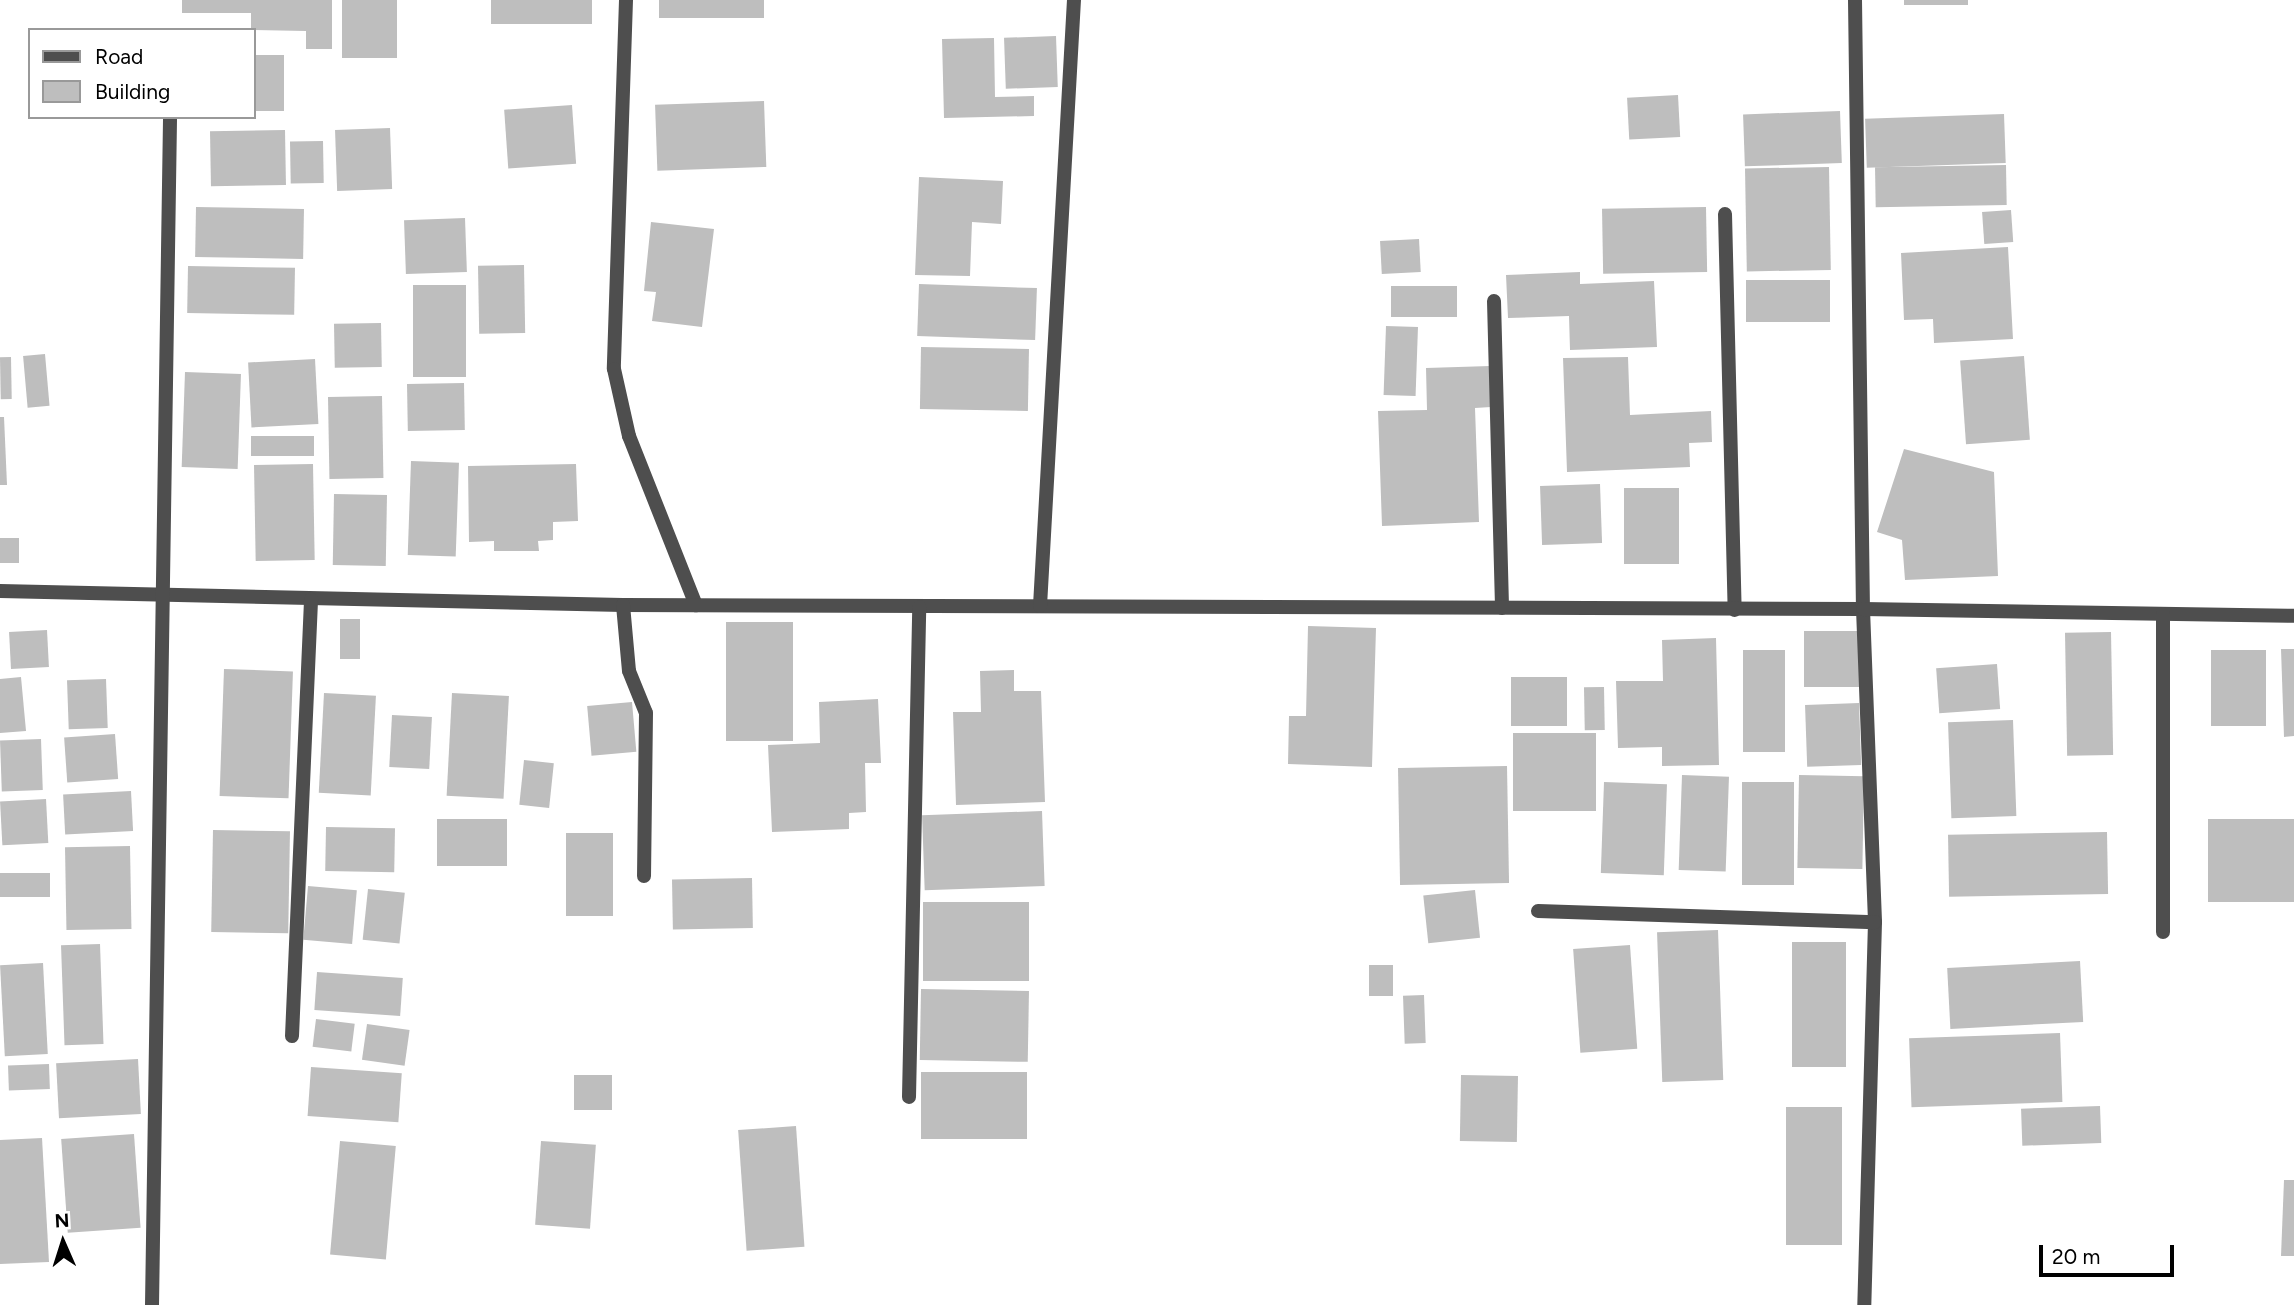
<!DOCTYPE html>
<html>
<head>
<meta charset="utf-8">
<style>
  body { margin:0 }
  #map { position:relative; width:2294px; height:1305px; overflow:hidden; background:#fff; font-family:Figtree,sans-serif }
  div>[style] { position:absolute }
  .building>* { inset:0; background:#bebebe; transform-origin:0 0 }
  .minor>* { height:14px; margin:-7px; padding:0 7px; transform-origin:7px; border-radius:7px; background:#4e4e4e }
  span { translate:-50% -50%; white-space:nowrap; text-align:center; line-height:1.15; -webkit-text-stroke:7px #fff; paint-order:stroke }
  .legend { position:absolute; left:28px; top:28px; width:228px; height:91px; box-sizing:border-box; background:#fff; border:2px solid #999; margin:0; padding:9px 12px; list-style:none; font-size:21px; color:#000 }
  .legend li { display:flex; align-items:center; gap:14px; height:35px }
  .legend b { width:35px; border:2px solid #999 }
  .north { position:absolute; left:28px; top:1207px; width:70px; height:70px; -webkit-text-stroke:5px #fff; paint-order:stroke; rotate:357deg; font-size:19px; font-weight:700; line-height:28px; text-align:center; color:#000 }
  .north::after { content:''; display:block; margin:auto; width:24px; height:32px; background:#000; clip-path:polygon(50% 0,100% 100%,50% 72%,0 100%) }
  .scale { position:absolute; left:2039px; top:1245px; width:135px; height:32px; box-sizing:border-box; border:4px solid #000; border-top:0; padding-left:9px; font-size:21px; line-height:24px; white-space:nowrap; color:#000; -webkit-text-stroke:5px #fff; paint-order:stroke }
</style>
</head>
<body>
<div id="map">
  <div class="building">
    <div style="clip-path:polygon(182px 0,332px 0,332px 49px,306px 49px,306px 31px,251px 30px,251px 13px,182px 13px)"></div>
    <div style="left:342px;top:0;width:55px;height:58px"></div>
    <div style="left:491px;top:0;width:101px;height:24px"></div>
    <div style="left:659px;top:0;width:105px;height:18px"></div>
    <div style="left:1904px;top:0;width:64px;height:5px"></div>
    <div style="left:1056px;top:36px;width:51px;height:52px;rotate:88deg"></div>
    <div style="clip-path:polygon(994px 38px,995px 97px,1034px 96px,1034px 116px,944px 118px,942px 39px)"></div>
    <div style="left:254px;top:55px;width:30px;height:56px"></div>
    <div style="left:1678px;top:95px;width:42px;height:51px;rotate:87deg"></div>
    <div style="left:764px;top:101px;width:66px;height:109px;rotate:88deg"></div>
    <div style="left:572px;top:105px;width:59px;height:68px;rotate:86deg"></div>
    <div style="left:1840px;top:111px;width:52px;height:97px;rotate:88deg"></div>
    <div style="left:2004px;top:114px;width:49px;height:139px;rotate:88deg"></div>
    <div style="left:390px;top:128px;width:61px;height:55px;rotate:88deg"></div>
    <div style="left:285px;top:130px;width:55px;height:75px;rotate:89deg"></div>
    <div style="left:323px;top:141px;width:42px;height:33px;rotate:89deg"></div>
    <div style="left:2006px;top:165px;width:40px;height:131px;rotate:89deg"></div>
    <div style="left:1829px;top:167px;width:103px;height:84px;rotate:89deg"></div>
    <div style="clip-path:polygon(919px 177px,1003px 181px,1001px 224px,972px 222px,970px 276px,915px 275px)"></div>
    <div style="left:196px;top:207px;width:108px;height:50px;rotate:1deg"></div>
    <div style="left:1706px;top:207px;width:65px;height:104px;rotate:89deg"></div>
    <div style="left:2011px;top:210px;width:32px;height:29px;rotate:86deg"></div>
    <div style="left:465px;top:218px;width:54px;height:61px;rotate:88deg"></div>
    <div style="clip-path:polygon(651px 222px,714px 229px,702px 327px,652px 321px,656px 292px,644px 291px)"></div>
    <div style="left:1419px;top:239px;width:33px;height:39px;rotate:87deg"></div>
    <div style="clip-path:polygon(2008px 247px,2013px 339px,1934px 343px,1933px 319px,1904px 320px,1901px 253px)"></div>
    <div style="left:524px;top:265px;width:68px;height:46px;rotate:89deg"></div>
    <div style="left:188px;top:266px;width:107px;height:47px;rotate:1deg"></div>
    <div style="clip-path:polygon(1580px 272px,1580px 284px,1654px 281px,1657px 347px,1570px 350px,1569px 316px,1508px 318px,1506px 275px)"></div>
    <div style="left:1830px;top:280px;width:42px;height:84px;rotate:90deg"></div>
    <div style="left:919px;top:284px;width:118px;height:52px;rotate:2deg"></div>
    <div style="left:413px;top:285px;width:53px;height:92px"></div>
    <div style="left:1457px;top:286px;width:31px;height:66px;rotate:90deg"></div>
    <div style="left:381px;top:323px;width:44px;height:47px;rotate:89deg"></div>
    <div style="left:1386px;top:326px;width:32px;height:69px;rotate:2deg"></div>
    <div style="left:921px;top:347px;width:108px;height:62px;rotate:1deg"></div>
    <div style="left:45px;top:354px;width:52px;height:22px;rotate:85deg"></div>
    <div style="left:2024px;top:356px;width:84px;height:64px;rotate:86deg"></div>
    <div style="left:11px;top:357px;width:42px;height:11px;rotate:89deg"></div>
    <div style="clip-path:polygon(1628px 357px,1630px 415px,1711px 411px,1712px 442px,1689px 443px,1690px 467px,1567px 472px,1563px 358px)"></div>
    <div style="left:315px;top:359px;width:65px;height:67px;rotate:87deg"></div>
    <div style="clip-path:polygon(1490px 366px,1491px 407px,1475px 408px,1479px 522px,1382px 526px,1378px 411px,1427px 410px,1426px 368px)"></div>
    <div style="left:185px;top:372px;width:56px;height:95px;rotate:2deg"></div>
    <div style="left:464px;top:383px;width:47px;height:57px;rotate:89deg"></div>
    <div style="left:382px;top:396px;width:82px;height:54px;rotate:89deg"></div>
    <div style="clip-path:polygon(0 417px,4px 417px,7px 485px,0 485px)"></div>
    <div style="left:314px;top:436px;width:20px;height:63px;rotate:90deg"></div>
    <div style="clip-path:polygon(1904px 449px,1994px 472px,1998px 576px,1905px 580px,1902px 540px,1877px 532px)"></div>
    <div style="left:411px;top:461px;width:48px;height:94px;rotate:2deg"></div>
    <div style="left:313px;top:464px;width:96px;height:59px;rotate:89deg"></div>
    <div style="clip-path:polygon(576px 464px,578px 521px,553px 522px,553px 540px,538px 541px,539px 551px,494px 551px,494px 541px,469px 542px,468px 466px)"></div>
    <div style="left:1600px;top:484px;width:59px;height:60px;rotate:88deg"></div>
    <div style="left:1624px;top:488px;width:55px;height:76px"></div>
    <div style="left:334px;top:494px;width:53px;height:71px;rotate:1deg"></div>
    <div style="left:0;top:538px;width:19px;height:25px"></div>
    <div style="left:340px;top:619px;width:20px;height:40px"></div>
    <div style="left:726px;top:622px;width:67px;height:119px"></div>
    <div style="clip-path:polygon(1308px 626px,1376px 628px,1372px 767px,1288px 764px,1289px 716px,1306px 716px)"></div>
    <div style="left:47px;top:630px;width:37px;height:38px;rotate:87deg"></div>
    <div style="left:1804px;top:631px;width:56px;height:56px"></div>
    <div style="left:2111px;top:632px;width:123px;height:46px;rotate:89deg"></div>
    <div style="clip-path:polygon(1716px 638px,1719px 765px,1662px 766px,1662px 747px,1618px 748px,1616px 681px,1663px 681px,1662px 640px)"></div>
    <div style="clip-path:polygon(2281px 649px,2294px 649px,2294px 736px,2284px 737px)"></div>
    <div style="left:1743px;top:650px;width:42px;height:102px"></div>
    <div style="left:2211px;top:650px;width:55px;height:76px"></div>
    <div style="left:1997px;top:664px;width:45px;height:61px;rotate:86deg"></div>
    <div style="left:224px;top:669px;width:69px;height:127px;rotate:2deg"></div>
    <div style="clip-path:polygon(1014px 670px,1014px 691px,1041px 691px,1045px 802px,956px 805px,953px 712px,981px 712px,980px 671px)"></div>
    <div style="clip-path:polygon(21px 677px,26px 731px,0 733px,0 679px)"></div>
    <div style="left:1511px;top:677px;width:56px;height:49px"></div>
    <div style="left:106px;top:679px;width:49px;height:39px;rotate:88deg"></div>
    <div style="left:1604px;top:687px;width:43px;height:20px;rotate:89deg"></div>
    <div style="left:324px;top:693px;width:52px;height:100px;rotate:3deg"></div>
    <div style="left:452px;top:693px;width:57px;height:103px;rotate:3deg"></div>
    <div style="clip-path:polygon(878px 699px,881px 763px,865px 763px,866px 812px,849px 813px,849px 829px,772px 832px,768px 745px,820px 743px,819px 702px)"></div>
    <div style="left:632px;top:702px;width:50px;height:45px;rotate:85deg"></div>
    <div style="left:1859px;top:703px;width:62px;height:54px;rotate:88deg"></div>
    <div style="left:392px;top:715px;width:40px;height:52px;rotate:3deg"></div>
    <div style="left:2013px;top:720px;width:96px;height:65px;rotate:88deg"></div>
    <div style="left:1513px;top:733px;width:83px;height:78px"></div>
    <div style="left:115px;top:734px;width:45px;height:51px;rotate:86deg"></div>
    <div style="left:41px;top:739px;width:51px;height:41px;rotate:88deg"></div>
    <div style="left:524px;top:760px;width:30px;height:45px;rotate:6deg"></div>
    <div style="left:1507px;top:766px;width:117px;height:109px;rotate:89deg"></div>
    <div style="left:1682px;top:775px;width:47px;height:95px;rotate:2deg"></div>
    <div style="left:1799px;top:775px;width:65px;height:93px;rotate:1deg"></div>
    <div style="left:1604px;top:782px;width:63px;height:91px;rotate:2deg"></div>
    <div style="left:1742px;top:782px;width:52px;height:103px"></div>
    <div style="left:131px;top:791px;width:40px;height:68px;rotate:87deg"></div>
    <div style="left:46px;top:799px;width:44px;height:46px;rotate:87deg"></div>
    <div style="left:1042px;top:811px;width:75px;height:120px;rotate:88deg"></div>
    <div style="left:437px;top:819px;width:70px;height:47px"></div>
    <div style="left:2208px;top:819px;width:86px;height:83px"></div>
    <div style="left:326px;top:827px;width:69px;height:44px;rotate:1deg"></div>
    <div style="left:213px;top:830px;width:77px;height:102px;rotate:1deg"></div>
    <div style="left:2107px;top:832px;width:62px;height:159px;rotate:89deg"></div>
    <div style="left:566px;top:833px;width:47px;height:83px"></div>
    <div style="left:130px;top:846px;width:83px;height:65px;rotate:89deg"></div>
    <div style="left:50px;top:873px;width:24px;height:50px;rotate:90deg"></div>
    <div style="left:752px;top:878px;width:50px;height:80px;rotate:89deg"></div>
    <div style="left:308px;top:886px;width:49px;height:54px;rotate:5deg"></div>
    <div style="left:368px;top:889px;width:37px;height:51px;rotate:6deg"></div>
    <div style="left:1475px;top:890px;width:48px;height:52px;rotate:84deg"></div>
    <div style="left:923px;top:902px;width:106px;height:79px"></div>
    <div style="left:1718px;top:930px;width:150px;height:61px;rotate:88deg"></div>
    <div style="left:1846px;top:942px;width:125px;height:54px;rotate:90deg"></div>
    <div style="left:100px;top:944px;width:100px;height:39px;rotate:88deg"></div>
    <div style="left:1630px;top:945px;width:104px;height:57px;rotate:86deg"></div>
    <div style="left:2080px;top:961px;width:61px;height:133px;rotate:87deg"></div>
    <div style="left:43px;top:963px;width:91px;height:43px;rotate:87deg"></div>
    <div style="left:1369px;top:965px;width:24px;height:31px"></div>
    <div style="left:317px;top:972px;width:86px;height:38px;rotate:4deg"></div>
    <div style="left:921px;top:989px;width:108px;height:71px;rotate:1deg"></div>
    <div style="left:1424px;top:995px;width:48px;height:21px;rotate:88deg"></div>
    <div style="left:316px;top:1019px;width:39px;height:28px;rotate:7deg"></div>
    <div style="left:367px;top:1024px;width:43px;height:36px;rotate:8deg"></div>
    <div style="left:2060px;top:1033px;width:69px;height:151px;rotate:88deg"></div>
    <div style="left:138px;top:1059px;width:55px;height:82px;rotate:87deg"></div>
    <div style="left:49px;top:1064px;width:25px;height:41px;rotate:88deg"></div>
    <div style="left:311px;top:1067px;width:91px;height:49px;rotate:4deg"></div>
    <div style="left:1027px;top:1072px;width:67px;height:106px;rotate:90deg"></div>
    <div style="left:574px;top:1075px;width:38px;height:35px"></div>
    <div style="left:1461px;top:1075px;width:57px;height:66px;rotate:1deg"></div>
    <div style="left:2100px;top:1106px;width:37px;height:79px;rotate:88deg"></div>
    <div style="left:1786px;top:1107px;width:56px;height:138px"></div>
    <div style="left:796px;top:1126px;width:121px;height:58px;rotate:86deg"></div>
    <div style="left:134px;top:1134px;width:94px;height:73px;rotate:86deg"></div>
    <div style="clip-path:polygon(42px 1138px,49px 1262px,0 1264px,0 1140px)"></div>
    <div style="left:340px;top:1141px;width:56px;height:114px;rotate:5deg"></div>
    <div style="left:541px;top:1141px;width:55px;height:84px;rotate:4deg"></div>
    <div style="clip-path:polygon(2284px 1180px,2294px 1180px,2294px 1256px,2281px 1256px)"></div>
  </div>
  <div class="minor">
    <div style="left:626px;top:0;width:369px;rotate:91.9deg"></div>
    <div style="left:614px;top:369px;width:69px;rotate:77.4deg"></div>
    <div style="left:629px;top:436px;width:182px;rotate:68.4deg"></div>
    <div style="left:1855px;top:0;width:609px;rotate:89.25deg"></div>
    <div style="left:1863px;top:609px;width:313px;rotate:87.8deg"></div>
    <div style="left:1875px;top:922px;width:383px;rotate:91.6deg"></div>
    <div style="left:1725px;top:214px;width:396px;rotate:88.6deg"></div>
    <div style="left:1494px;top:301px;width:307px;rotate:88.5deg"></div>
    <div style="left:0;top:591px;width:623px;rotate:1.29deg"></div>
    <div style="left:623px;top:605px;width:1240px;rotate:0.18deg"></div>
    <div style="left:1863px;top:609px;width:431px;rotate:0.9deg"></div>
    <div style="left:623px;top:605px;width:66px;rotate:84.8deg"></div>
    <div style="left:629px;top:671px;width:45px;rotate:68deg"></div>
    <div style="left:646px;top:713px;width:163px;rotate:90.7deg"></div>
    <div style="left:1040px;top:606px;width:607px;rotate:-86.79deg"></div>
    <div style="left:2163px;top:614px;width:318px;rotate:90deg"></div>
    <div style="left:1538px;top:911px;width:337px;rotate:1.9deg"></div>
    <div style="left:292px;top:1036px;width:437px;rotate:-87.5deg"></div>
    <div style="left:909px;top:1097px;width:490px;rotate:-88.8deg"></div>
    <div style="left:152px;top:1305px;width:1188px;rotate:-89.13deg"></div>
  </div>
  <ul class="legend">
  <li><b style="height:9px;background:#4e4e4e"></b>Road</li>
  <li><b style="height:19px;background:#bebebe"></b>Building</li>
  </ul>
  <div class="north">N</div>
  <div class="scale">20 m</div>
</div>
</body>
</html>
